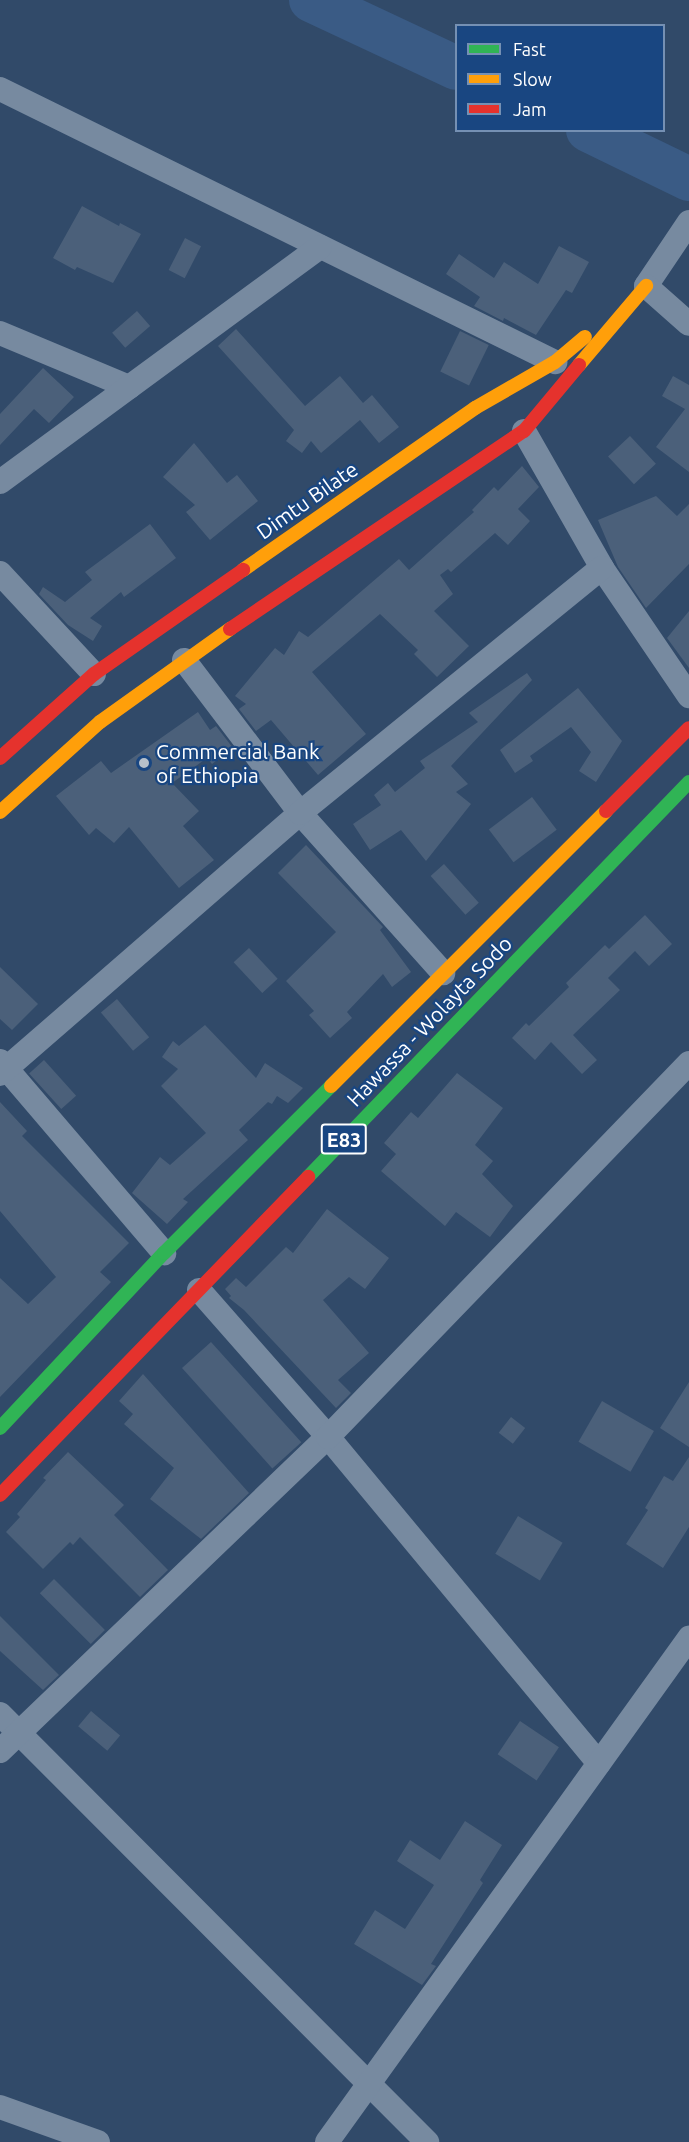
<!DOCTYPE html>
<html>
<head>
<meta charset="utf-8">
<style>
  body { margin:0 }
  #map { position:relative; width:689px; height:2142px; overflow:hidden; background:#314a69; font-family:Ubuntu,sans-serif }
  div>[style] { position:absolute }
  .river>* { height:44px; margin:-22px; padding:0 22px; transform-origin:22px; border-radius:22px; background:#3a5b85 }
  .building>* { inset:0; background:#4b607a; transform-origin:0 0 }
  .street>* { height:24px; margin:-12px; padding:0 12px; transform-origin:12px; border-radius:12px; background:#778aa0 }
  .fast>* { height:14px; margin:-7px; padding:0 7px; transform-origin:7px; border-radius:7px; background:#30b455 }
  .slow>* { height:14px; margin:-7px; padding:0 7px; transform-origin:7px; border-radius:7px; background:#ff9f0a }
  .jam>* { height:14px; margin:-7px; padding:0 7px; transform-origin:7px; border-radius:7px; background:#e5322d }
  .dots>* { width:16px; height:16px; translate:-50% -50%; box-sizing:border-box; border:3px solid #194681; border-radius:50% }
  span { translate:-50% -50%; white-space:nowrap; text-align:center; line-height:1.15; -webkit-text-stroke:4.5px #194681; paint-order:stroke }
  .shield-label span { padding:2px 4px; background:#194681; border:2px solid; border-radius:4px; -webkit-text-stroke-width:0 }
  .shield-label { font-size:20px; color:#fff; font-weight:700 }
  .street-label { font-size:21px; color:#fff }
  .poi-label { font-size:21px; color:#fff }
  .left { translate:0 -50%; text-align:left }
  .legend { position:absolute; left:455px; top:24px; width:210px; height:108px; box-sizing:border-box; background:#194681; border:2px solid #7590b3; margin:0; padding:8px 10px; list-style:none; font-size:18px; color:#fff }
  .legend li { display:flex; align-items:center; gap:12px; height:30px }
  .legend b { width:30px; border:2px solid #7590b3 }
</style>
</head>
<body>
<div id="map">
  <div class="river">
    <div style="left:311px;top:0;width:160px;rotate:25.1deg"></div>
    <div style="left:588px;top:130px;width:112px;rotate:25.9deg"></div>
  </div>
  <div class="building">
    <div style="clip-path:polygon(82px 206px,119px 226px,120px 223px,141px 234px,113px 283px,77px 267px,75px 270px,53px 258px)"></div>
    <div style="left:185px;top:238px;width:18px;height:36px;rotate:27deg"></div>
    <div style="clip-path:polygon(559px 246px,589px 262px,572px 293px,566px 290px,536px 335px,504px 318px,503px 321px,474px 306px,480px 297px,446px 274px,459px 254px,494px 278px,504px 262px,538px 284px)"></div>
    <div style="left:137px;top:311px;width:20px;height:33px;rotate:49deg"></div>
    <div style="clip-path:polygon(236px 329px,305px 406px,340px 376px,363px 403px,372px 395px,399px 427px,379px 443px,360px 420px,321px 453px,311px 441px,302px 453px,286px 441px,294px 430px,218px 346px)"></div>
    <div style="left:460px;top:331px;width:32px;height:45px;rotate:26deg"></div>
    <div style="clip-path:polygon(43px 368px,74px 397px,49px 423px,34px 409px,0 445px,0 414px)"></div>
    <div style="clip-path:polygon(673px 376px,689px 385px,689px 472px,656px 447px,685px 409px,662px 396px)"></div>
    <div style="left:630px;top:436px;width:38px;height:30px;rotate:47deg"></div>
    <div style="clip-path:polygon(194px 443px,227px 483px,237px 475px,258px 501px,210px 540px,186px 512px,195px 505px,163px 477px)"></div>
    <div style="clip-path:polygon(522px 466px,539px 487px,518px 509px,530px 521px,508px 545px,495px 533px,451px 572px,448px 569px,440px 575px,453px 594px,434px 611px,469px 646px,437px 677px,414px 654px,418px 650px,380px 614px,312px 672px,366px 734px,318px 775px,271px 720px,256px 731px,239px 709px,246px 704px,235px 696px,275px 648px,284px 655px,299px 631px,308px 637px,399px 559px,409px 570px,474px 512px,472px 510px,494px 487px,498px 491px)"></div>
    <div style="clip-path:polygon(656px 496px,677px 516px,689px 504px,689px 564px,646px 608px,618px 567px,598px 520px)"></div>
    <div style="clip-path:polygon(150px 524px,176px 558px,124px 597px,121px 592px,90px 618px,102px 626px,93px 641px,68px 625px,39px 594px,43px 587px,65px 602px,92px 580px,85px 572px)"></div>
    <div style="clip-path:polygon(689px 611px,689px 668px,667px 638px)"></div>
    <div style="clip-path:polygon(527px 673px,532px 680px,451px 766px,468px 784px,456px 792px,471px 804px,426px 861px,401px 830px,370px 850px,353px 824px,381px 805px,374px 795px,388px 783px,395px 792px,425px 768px,420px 761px,478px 722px,469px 713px)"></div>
    <div style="clip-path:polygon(578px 688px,622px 741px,596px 782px,579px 771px,591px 752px,571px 727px,530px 756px,533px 761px,515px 773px,500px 750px)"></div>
    <div style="clip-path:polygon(198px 712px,210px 730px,216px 726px,233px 748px,212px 764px,207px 758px,172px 783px,199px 811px,183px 826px,214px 860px,179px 888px,129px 827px,114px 843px,96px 828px,89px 835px,56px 796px,101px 761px,111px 773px)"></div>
    <div style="left:532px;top:797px;width:41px;height:54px;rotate:53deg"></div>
    <div style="clip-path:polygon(306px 845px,383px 927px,380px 930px,411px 972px,392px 987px,383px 974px,347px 1012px,352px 1018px,330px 1038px,309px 1015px,314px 1011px,286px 981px,336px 932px,278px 873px)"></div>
    <div style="left:444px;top:864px;width:52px;height:18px;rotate:48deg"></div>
    <div style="clip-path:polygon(645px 915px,672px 944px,649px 966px,635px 951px,608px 978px,620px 990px,573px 1035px,597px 1060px,582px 1074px,551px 1042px,535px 1060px,512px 1038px,526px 1023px,529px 1026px,569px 987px,566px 983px,605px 945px,609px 949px)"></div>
    <div style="left:249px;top:948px;width:42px;height:21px;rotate:47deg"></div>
    <div style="clip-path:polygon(0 967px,38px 1004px,12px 1030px,0 1019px)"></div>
    <div style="left:117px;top:999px;width:50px;height:21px;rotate:50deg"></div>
    <div style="clip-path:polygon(205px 1025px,256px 1078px,265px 1063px,303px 1088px,288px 1103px,277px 1096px,272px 1104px,268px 1102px,239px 1130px,248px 1140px,183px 1199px,188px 1202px,167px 1224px,132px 1193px,160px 1157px,170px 1165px,206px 1133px,161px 1086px,178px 1069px,162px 1057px,173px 1041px,179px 1046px)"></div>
    <div style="left:44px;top:1060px;width:48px;height:20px;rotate:48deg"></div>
    <div style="clip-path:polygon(457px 1073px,503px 1108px,475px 1145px,493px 1161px,482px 1174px,513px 1206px,490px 1237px,456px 1212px,445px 1226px,381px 1171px,396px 1154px,384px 1143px,411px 1112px,418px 1118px)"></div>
    <div style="clip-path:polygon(0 1102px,27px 1131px,22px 1136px,129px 1243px,100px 1272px,111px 1282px,0 1397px,0 1278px,28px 1304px,56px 1277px,0 1211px)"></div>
    <div style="clip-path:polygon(327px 1209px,389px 1258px,365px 1289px,349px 1277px,323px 1300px,369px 1353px,338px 1380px,351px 1393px,336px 1408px,244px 1310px,229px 1298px,231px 1296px,225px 1289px,236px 1278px,246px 1287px,286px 1247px,293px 1253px)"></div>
    <div style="left:211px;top:1342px;width:135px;height:39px;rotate:48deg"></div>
    <div style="clip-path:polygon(143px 1374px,249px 1493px,201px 1539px,150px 1499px,174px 1468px,124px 1424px,133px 1414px,119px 1401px)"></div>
    <div style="clip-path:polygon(689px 1382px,689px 1447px,660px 1428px)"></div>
    <div style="left:602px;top:1401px;width:60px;height:47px;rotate:30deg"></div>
    <div style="left:511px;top:1417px;width:18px;height:20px;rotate:38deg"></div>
    <div style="clip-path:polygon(68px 1452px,124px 1505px,114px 1515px,168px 1570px,140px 1597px,80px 1537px,73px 1545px,70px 1542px,43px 1569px,6px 1532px,20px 1517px,17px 1514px,46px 1480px,43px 1478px)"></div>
    <div style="clip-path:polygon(689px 1457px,689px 1527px,663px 1568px,626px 1544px,648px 1510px,645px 1508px,664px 1476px,673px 1481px)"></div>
    <div style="left:518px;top:1516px;width:52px;height:44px;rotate:31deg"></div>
    <div style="left:54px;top:1579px;width:72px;height:20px;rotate:45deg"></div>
    <div style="clip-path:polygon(0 1616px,59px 1675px,43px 1690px,0 1651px)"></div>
    <div style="left:91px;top:1711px;width:38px;height:20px;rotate:40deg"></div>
    <div style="left:520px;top:1721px;width:47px;height:40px;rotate:34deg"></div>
    <div style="clip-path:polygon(465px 1821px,502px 1845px,480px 1880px,483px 1883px,431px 1964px,436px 1966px,422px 1985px,354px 1944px,375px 1910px,405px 1929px,434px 1885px,397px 1861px,410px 1840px,440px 1860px)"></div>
  </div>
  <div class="street">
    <div style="left:0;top:89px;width:619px;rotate:26.19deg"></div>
    <div style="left:689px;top:222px;width:77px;rotate:123.9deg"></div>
    <div style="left:646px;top:286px;width:57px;rotate:41.5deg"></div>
    <div style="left:0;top:333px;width:140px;rotate:22.7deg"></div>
    <div style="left:524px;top:431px;width:158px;rotate:60.3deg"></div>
    <div style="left:602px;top:568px;width:155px;rotate:55.8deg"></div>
    <div style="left:0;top:482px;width:397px;rotate:-36.3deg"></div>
    <div style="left:0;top:573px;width:138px;rotate:47.1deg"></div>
    <div style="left:184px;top:660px;width:192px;rotate:52.8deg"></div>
    <div style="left:300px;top:813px;width:215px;rotate:48.2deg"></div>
    <div style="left:0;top:1061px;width:253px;rotate:49.5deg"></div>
    <div style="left:0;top:1074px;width:398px;rotate:-41deg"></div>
    <div style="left:300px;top:813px;width:389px;rotate:-39.1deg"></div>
    <div style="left:199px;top:1290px;width:196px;rotate:48.7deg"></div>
    <div style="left:328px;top:1437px;width:424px;rotate:50.3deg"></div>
    <div style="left:0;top:1714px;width:605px;rotate:45.07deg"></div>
    <div style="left:0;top:1751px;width:454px;rotate:-43.8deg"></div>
    <div style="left:328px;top:1437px;width:520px;rotate:-46.01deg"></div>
    <div style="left:0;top:2107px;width:104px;rotate:19.7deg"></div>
    <div style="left:327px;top:2142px;width:621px;rotate:-54.31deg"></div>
  </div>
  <div class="fast">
    <div style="left:308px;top:1177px;width:549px;rotate:-46.03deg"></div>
    <div style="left:0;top:1428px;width:240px;rotate:-46.9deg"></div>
    <div style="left:164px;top:1253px;width:236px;rotate:-45deg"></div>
  </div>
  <div class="slow">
    <div style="left:579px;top:365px;width:104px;rotate:-49.7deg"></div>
    <div style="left:243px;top:570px;width:283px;rotate:-34.9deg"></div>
    <div style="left:475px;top:408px;width:92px;rotate:-29.9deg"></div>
    <div style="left:555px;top:362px;width:39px;rotate:-40deg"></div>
    <div style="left:0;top:812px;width:135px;rotate:-42deg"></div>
    <div style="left:100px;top:722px;width:160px;rotate:-35.6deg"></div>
    <div style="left:331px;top:1086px;width:389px;rotate:-45deg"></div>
  </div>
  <div class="jam">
    <div style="left:230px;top:629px;width:354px;rotate:-34deg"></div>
    <div style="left:524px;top:431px;width:86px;rotate:-50.2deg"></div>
    <div style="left:0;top:758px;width:126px;rotate:-41.8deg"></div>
    <div style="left:94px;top:674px;width:182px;rotate:-34.9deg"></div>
    <div style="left:606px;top:811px;width:117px;rotate:-45deg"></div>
    <div style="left:0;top:1495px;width:443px;rotate:-45.9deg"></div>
  </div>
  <div class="dots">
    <div style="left:144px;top:763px;background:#b7c0ca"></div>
  </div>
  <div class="shield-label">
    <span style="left:344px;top:1139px">E83</span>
  </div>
  <div class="street-label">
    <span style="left:307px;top:500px;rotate:-35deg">Dimtu Bilate</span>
    <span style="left:429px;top:1021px;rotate:-46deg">Hawassa - Wolayta Sodo</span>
  </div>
  <div class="poi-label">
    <span class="left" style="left:156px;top:763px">Commercial Bank<br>of Ethiopia</span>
  </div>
  <ul class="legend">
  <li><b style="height:8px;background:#30b455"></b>Fast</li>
  <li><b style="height:8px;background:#ff9f0a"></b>Slow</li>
  <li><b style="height:8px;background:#e5322d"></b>Jam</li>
  </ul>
</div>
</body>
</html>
